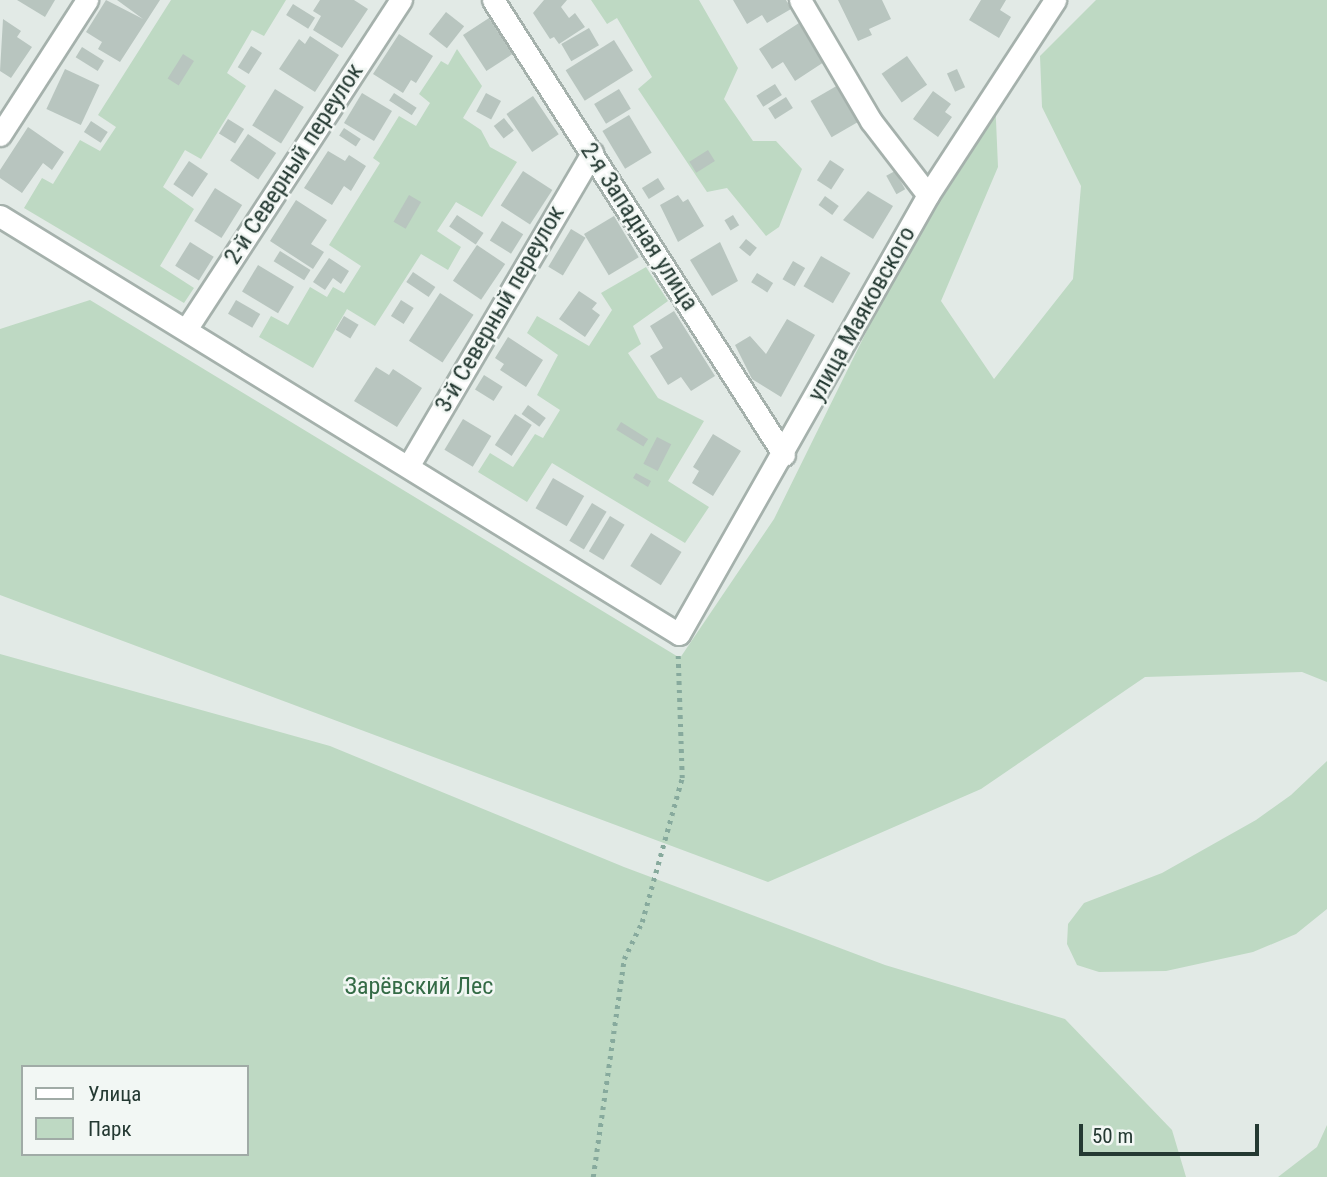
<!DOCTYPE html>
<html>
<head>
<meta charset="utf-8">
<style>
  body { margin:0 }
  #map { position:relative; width:1327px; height:1177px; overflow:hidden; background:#e2eae6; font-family:"Roboto Condensed",sans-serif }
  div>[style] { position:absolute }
  .green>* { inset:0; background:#bed9c3 }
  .building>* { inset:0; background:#b8c5bf; transform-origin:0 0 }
  .path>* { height:4.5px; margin-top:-2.25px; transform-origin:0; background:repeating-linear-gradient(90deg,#87aa9d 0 3.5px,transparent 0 8.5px) }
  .roads { filter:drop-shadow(2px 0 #a5b1ac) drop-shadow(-2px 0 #a5b1ac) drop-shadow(0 2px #a5b1ac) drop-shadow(0 -2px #a5b1ac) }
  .minor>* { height:21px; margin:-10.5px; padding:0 10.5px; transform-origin:10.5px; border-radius:10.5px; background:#fff }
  span { translate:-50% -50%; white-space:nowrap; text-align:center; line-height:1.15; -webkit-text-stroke:5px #f2f7f4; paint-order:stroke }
  .street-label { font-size:24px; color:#243932 }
  .park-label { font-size:24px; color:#346b46 }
  .legend { position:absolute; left:21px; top:1065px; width:228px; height:91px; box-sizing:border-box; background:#f2f7f4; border:2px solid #a0aba6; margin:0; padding:9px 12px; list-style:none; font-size:21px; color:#243932 }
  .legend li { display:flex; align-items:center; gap:14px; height:35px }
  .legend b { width:35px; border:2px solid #a0aba6 }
  .scale { position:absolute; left:1079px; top:1124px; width:180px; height:32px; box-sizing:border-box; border:4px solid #243932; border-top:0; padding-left:9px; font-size:21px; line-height:24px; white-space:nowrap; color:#243932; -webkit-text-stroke:5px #f2f7f4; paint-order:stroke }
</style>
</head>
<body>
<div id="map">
  <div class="green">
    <div style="clip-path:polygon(171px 0,286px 0,264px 36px,252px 30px,227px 73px,246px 86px,201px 159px,185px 150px,163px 187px,194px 209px,160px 266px,194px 288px,184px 303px,24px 208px,42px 178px,53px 184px,80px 140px,100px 151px,116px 127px,98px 115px)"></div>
    <div style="clip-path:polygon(591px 0,699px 0,738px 68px,724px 99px,753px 141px,776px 141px,802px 169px,779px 227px,766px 236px,727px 188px,707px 192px,638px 89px,652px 77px,617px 18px,607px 24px)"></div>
    <div style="clip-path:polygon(1096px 0,1327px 0,1327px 682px,1302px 672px,1145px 677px,981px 789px,768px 882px,0 595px,0 329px,90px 300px,680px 658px,774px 519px,914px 235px,995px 97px,998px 167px,941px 301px,994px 379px,1073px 279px,1081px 186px,1042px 107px,1040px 56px)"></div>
    <div style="clip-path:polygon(457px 49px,482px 86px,463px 118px,481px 130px,490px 147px,517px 162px,482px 217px,456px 202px,437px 231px,461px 247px,448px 270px,421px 254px,375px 326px,347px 309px,313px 368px,259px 337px,271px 316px,288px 325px,310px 287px,327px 297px,333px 287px,344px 293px,361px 266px,329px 245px,380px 163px,373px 158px,399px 116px,416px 126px,430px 103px,419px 94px,441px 61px,448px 65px)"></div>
    <div style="clip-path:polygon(646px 267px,668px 301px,633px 326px,641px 344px,628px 353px,658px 398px,704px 421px,668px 481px,709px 507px,685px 543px,552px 463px,527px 502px,478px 472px,490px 453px,513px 467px,535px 434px,543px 438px,560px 410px,537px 395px,558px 355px,527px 333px,537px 316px,589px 346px,612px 310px,601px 293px)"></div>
    <div style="clip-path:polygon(evenodd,0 654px,330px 746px,624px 867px,885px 965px,1065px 1019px,1172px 1130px,1186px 1177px,0 1177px,0 654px,23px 1067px,247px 1067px,247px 1154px,23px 1154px,23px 1067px)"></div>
    <div style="clip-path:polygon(1327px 761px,1327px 909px,1296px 934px,1253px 952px,1166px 971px,1099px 972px,1077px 965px,1067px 944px,1068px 924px,1084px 903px,1162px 873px,1256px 820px,1291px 795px)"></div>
    <div style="clip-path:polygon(1327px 1125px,1327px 1177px,1278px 1177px,1317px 1147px)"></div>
  </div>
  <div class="building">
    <div style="clip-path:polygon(17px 0,55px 0,45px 17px)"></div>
    <div style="clip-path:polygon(106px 0,143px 19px,117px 0,160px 0,120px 62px,98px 49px,102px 42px,86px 32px)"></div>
    <div style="clip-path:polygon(320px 0,354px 0,368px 9px,342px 48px,313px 30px,321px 16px,313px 11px)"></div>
    <div style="clip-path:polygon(544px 0,567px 0,561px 7px,569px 18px,575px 13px,585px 27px,559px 44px,554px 37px,550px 39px,533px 13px)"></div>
    <div style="clip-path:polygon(733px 0,786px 0,791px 9px,767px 23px,762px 15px,747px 24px)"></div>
    <div style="clip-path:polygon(838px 0,882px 0,891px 19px,869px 29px,872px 35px,858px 41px)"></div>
    <div style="clip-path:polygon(981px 0,1006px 0,1000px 10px,1011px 17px,999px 38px,969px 20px)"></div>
    <div style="left:293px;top:4px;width:26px;height:13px;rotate:32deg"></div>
    <div style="left:446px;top:12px;width:23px;height:28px;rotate:38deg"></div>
    <div style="left:489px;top:18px;width:43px;height:31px;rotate:57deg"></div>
    <div style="clip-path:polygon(3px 19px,21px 31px,17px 37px,32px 47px,11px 78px,0 71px)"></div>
    <div style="clip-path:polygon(799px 23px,824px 62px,795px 81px,783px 62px,772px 69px,759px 49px)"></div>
    <div style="left:589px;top:28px;width:20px;height:32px;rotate:60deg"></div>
    <div style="clip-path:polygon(399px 34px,433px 56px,416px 83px,411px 80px,403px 93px,373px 74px)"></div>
    <div style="clip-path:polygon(310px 36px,339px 55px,315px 92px,279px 69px,299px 39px,305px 44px)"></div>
    <div style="left:614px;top:40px;width:36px;height:57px;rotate:58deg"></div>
    <div style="left:251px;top:46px;width:13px;height:25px;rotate:32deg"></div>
    <div style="left:82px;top:47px;width:26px;height:12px;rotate:32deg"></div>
    <div style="left:183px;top:54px;width:13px;height:29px;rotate:32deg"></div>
    <div style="left:907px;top:56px;width:35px;height:31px;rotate:55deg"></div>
    <div style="left:65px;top:69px;width:38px;height:44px;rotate:25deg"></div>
    <div style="left:957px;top:69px;width:20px;height:11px;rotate:66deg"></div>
    <div style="left:775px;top:84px;width:13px;height:22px;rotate:58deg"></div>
    <div style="left:840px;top:84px;width:42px;height:34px;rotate:60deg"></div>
    <div style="left:275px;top:89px;width:34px;height:43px;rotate:32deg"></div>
    <div style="left:619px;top:89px;width:23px;height:29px;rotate:59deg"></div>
    <div style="clip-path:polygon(933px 91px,951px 104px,945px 112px,952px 117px,938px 137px,913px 119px)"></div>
    <div style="left:362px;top:93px;width:35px;height:35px;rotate:31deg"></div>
    <div style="left:394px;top:93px;width:27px;height:9px;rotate:33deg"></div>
    <div style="left:486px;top:93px;width:17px;height:21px;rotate:28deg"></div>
    <div style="left:533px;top:96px;width:46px;height:32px;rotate:56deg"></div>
    <div style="left:786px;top:97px;width:13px;height:21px;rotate:58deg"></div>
    <div style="left:629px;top:115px;width:44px;height:31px;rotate:59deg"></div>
    <div style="left:504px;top:118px;width:16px;height:13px;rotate:52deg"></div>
    <div style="left:228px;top:119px;width:19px;height:17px;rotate:32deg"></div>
    <div style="left:91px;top:121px;width:20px;height:13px;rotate:33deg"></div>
    <div style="clip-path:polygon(28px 127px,64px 152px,52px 170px,43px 163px,22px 193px,0 178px,0 170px)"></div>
    <div style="left:344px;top:128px;width:20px;height:9px;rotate:33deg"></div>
    <div style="left:248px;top:134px;width:34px;height:32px;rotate:34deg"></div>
    <div style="left:708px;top:150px;width:13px;height:22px;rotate:58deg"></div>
    <div style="clip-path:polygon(328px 151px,345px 161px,349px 155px,366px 166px,351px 191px,344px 186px,332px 205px,304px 188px)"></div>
    <div style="left:830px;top:160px;width:17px;height:24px;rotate:33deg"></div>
    <div style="left:189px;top:161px;width:23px;height:28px;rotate:34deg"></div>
    <div style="left:523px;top:171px;width:35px;height:41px;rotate:33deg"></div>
    <div style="left:895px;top:171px;width:21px;height:10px;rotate:61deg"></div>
    <div style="left:658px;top:178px;width:13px;height:19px;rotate:58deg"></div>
    <div style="left:215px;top:188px;width:32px;height:39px;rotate:32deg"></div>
    <div style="clip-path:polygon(868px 191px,893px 206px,873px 239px,843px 220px)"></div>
    <div style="left:409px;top:195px;width:14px;height:31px;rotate:30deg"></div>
    <div style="clip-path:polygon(678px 195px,683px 202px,688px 199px,704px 226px,678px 242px,660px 205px)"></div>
    <div style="left:825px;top:196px;width:17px;height:11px;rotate:36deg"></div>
    <div style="clip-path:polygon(296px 200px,327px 220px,311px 244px,324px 252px,313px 269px,270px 241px)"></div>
    <div style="left:457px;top:215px;width:32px;height:14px;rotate:34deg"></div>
    <div style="left:733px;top:215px;width:12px;height:10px;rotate:59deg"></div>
    <div style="left:614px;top:216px;width:48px;height:35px;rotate:59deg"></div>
    <div style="left:502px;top:221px;width:25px;height:23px;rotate:32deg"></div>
    <div style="left:571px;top:229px;width:17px;height:44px;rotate:31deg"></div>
    <div style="left:746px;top:239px;width:14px;height:11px;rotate:39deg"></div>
    <div style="left:190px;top:242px;width:28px;height:28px;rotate:32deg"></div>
    <div style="clip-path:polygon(720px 242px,738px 281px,712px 296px,690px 260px)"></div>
    <div style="left:477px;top:245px;width:34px;height:43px;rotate:34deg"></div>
    <div style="left:280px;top:251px;width:36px;height:12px;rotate:32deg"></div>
    <div style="left:821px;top:256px;width:34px;height:35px;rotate:30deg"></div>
    <div style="clip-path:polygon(329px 258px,349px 271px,341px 284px,333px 278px,325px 290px,313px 282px)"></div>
    <div style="left:793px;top:261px;width:14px;height:21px;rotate:30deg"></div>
    <div style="left:258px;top:265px;width:42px;height:31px;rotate:31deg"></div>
    <div style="left:413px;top:272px;width:27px;height:12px;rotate:34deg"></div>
    <div style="left:757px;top:273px;width:19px;height:11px;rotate:32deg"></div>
    <div style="clip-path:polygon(579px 291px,597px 303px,592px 309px,600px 315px,585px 337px,559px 319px)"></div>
    <div style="left:440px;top:293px;width:40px;height:57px;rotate:33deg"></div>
    <div style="left:236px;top:300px;width:28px;height:16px;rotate:30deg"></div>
    <div style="left:401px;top:300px;width:15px;height:19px;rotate:32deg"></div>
    <div style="clip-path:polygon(674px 311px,715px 376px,691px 391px,681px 377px,668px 385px,650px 356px,663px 348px,650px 326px)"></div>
    <div style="left:344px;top:316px;width:17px;height:16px;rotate:31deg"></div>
    <div style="clip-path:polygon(787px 319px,815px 335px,781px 397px,752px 379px,735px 345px,750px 336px,766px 354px)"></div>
    <div style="clip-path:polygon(508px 337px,543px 360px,526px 387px,500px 370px,504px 364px,495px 358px)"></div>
    <div style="clip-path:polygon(376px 367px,389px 375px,393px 369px,422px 388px,397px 427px,354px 401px)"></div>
    <div style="left:484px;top:375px;width:22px;height:17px;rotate:32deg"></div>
    <div style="left:528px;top:405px;width:22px;height:11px;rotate:36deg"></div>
    <div style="left:515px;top:414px;width:20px;height:37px;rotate:33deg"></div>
    <div style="left:463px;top:419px;width:33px;height:36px;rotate:31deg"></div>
    <div style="left:621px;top:422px;width:32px;height:9px;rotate:32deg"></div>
    <div style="clip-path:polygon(713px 434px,741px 451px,713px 496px,692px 483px,699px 471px,693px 467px)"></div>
    <div style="left:657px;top:437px;width:16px;height:30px;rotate:27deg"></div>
    <div style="clip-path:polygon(636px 473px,651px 481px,648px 487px,633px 478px)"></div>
    <div style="left:553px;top:478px;width:36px;height:35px;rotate:30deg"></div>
    <div style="left:592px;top:503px;width:17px;height:44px;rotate:31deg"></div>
    <div style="left:610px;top:516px;width:17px;height:41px;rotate:31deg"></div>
    <div style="left:651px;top:533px;width:36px;height:39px;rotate:32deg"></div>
  </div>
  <div class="path">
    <div style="left:593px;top:1177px;width:220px;rotate:-81.9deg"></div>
    <div style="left:624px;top:959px;width:41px;rotate:-64.1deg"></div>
    <div style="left:642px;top:922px;width:149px;rotate:-74.5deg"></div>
    <div style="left:682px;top:778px;width:123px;rotate:-91.9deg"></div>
  </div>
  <div class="roads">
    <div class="minor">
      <div style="left:493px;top:0;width:540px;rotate:57.4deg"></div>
      <div style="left:800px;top:0;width:140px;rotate:59.6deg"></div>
      <div style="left:871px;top:121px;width:93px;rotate:52.4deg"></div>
      <div style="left:0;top:135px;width:161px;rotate:-57.2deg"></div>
      <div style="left:0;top:216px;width:797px;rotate:31.62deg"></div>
      <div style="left:679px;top:634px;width:505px;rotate:-60.44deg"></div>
      <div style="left:928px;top:195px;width:233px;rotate:-56.9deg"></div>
      <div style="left:187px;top:328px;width:392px;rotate:-56.9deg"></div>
      <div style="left:409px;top:465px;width:362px;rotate:-59.6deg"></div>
    </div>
  </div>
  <div class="street-label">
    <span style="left:294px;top:164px;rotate:-57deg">2-й Северный переулок</span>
    <span style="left:639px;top:227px;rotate:57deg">2-я Западная улица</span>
    <span style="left:500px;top:309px;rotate:-60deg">3-й Северный переулок</span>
    <span style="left:862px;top:314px;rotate:-61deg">улица Маяковского</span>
  </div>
  <div class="park-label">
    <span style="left:419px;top:987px">Зарёвский Лес</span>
  </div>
  <ul class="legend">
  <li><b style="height:9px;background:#fff"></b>Улица</li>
  <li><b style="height:19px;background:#bed9c3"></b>Парк</li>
  </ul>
  <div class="scale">50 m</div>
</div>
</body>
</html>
